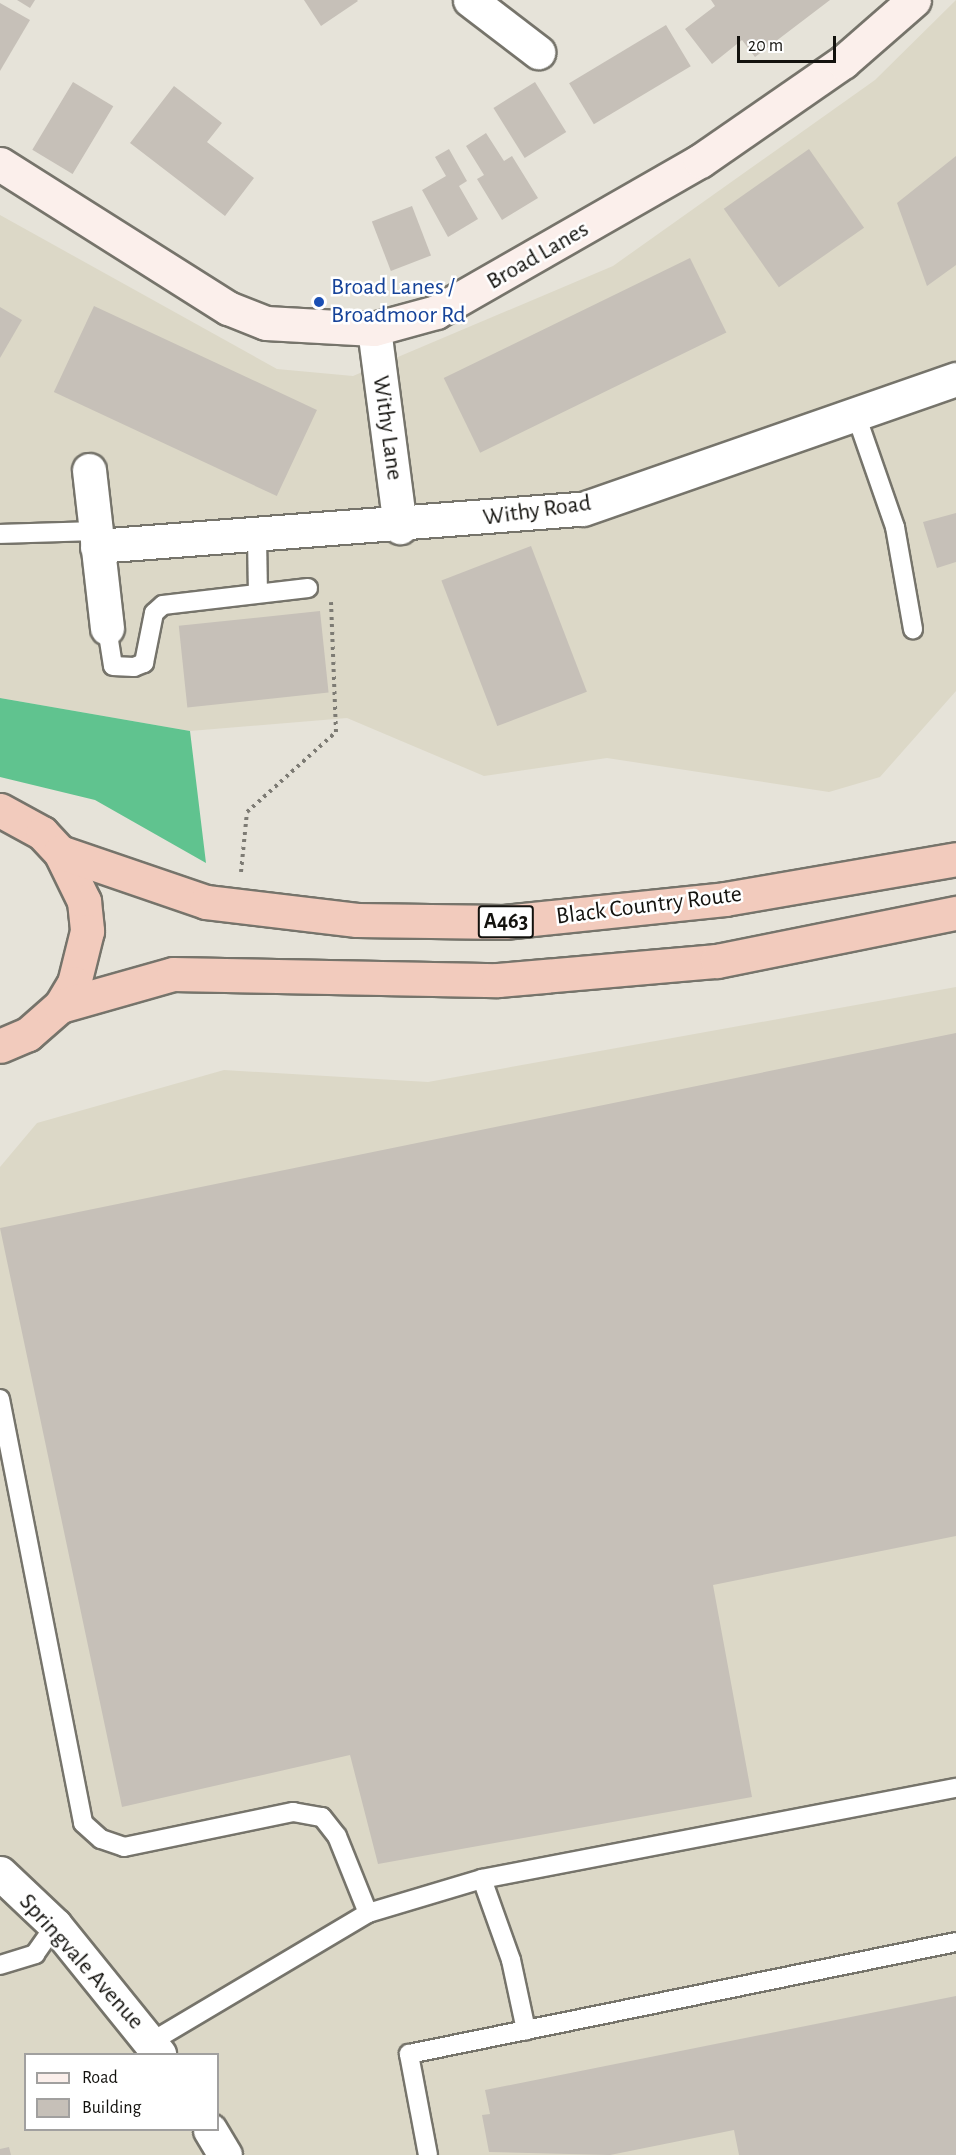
<!DOCTYPE html>
<html>
<head>
<meta charset="utf-8">
<style>
  body { margin:0 }
  #map { position:relative; width:956px; height:2155px; overflow:hidden; background:#e6e3d9; font-family:"Alegreya Sans",sans-serif }
  div>[style] { position:absolute }
  .built>* { inset:0; background:#dcd8c7 }
  .forest>* { inset:0; background:#60c38f }
  .building>* { inset:0; background:#c6c0b8; transform-origin:0 0 }
  .path>* { height:4px; margin-top:-2px; transform-origin:0; background:repeating-linear-gradient(90deg,#7d7b74 0 3px,transparent 0 7.5px) }
  .roads { filter:drop-shadow(2px 0 #76746b) drop-shadow(-2px 0 #76746b) drop-shadow(0 2px #76746b) drop-shadow(0 -2px #76746b) }
  .lane>* { height:18px; margin:-9px; padding:0 9px; transform-origin:9px; border-radius:9px; background:#fff }
  .street>* { height:33px; margin:-16.5px; padding:0 16.5px; transform-origin:16.5px; border-radius:16.5px; background:#fff }
  .secondary>* { height:33px; margin:-16.5px; padding:0 16.5px; transform-origin:16.5px; border-radius:16.5px; background:#fbefeb }
  .highway>* { height:33px; margin:-16.5px; padding:0 16.5px; transform-origin:16.5px; border-radius:16.5px; background:#f2cbbd }
  .dots>* { width:16px; height:16px; translate:-50% -50%; box-sizing:border-box; border:3px solid #fff; border-radius:50% }
  span { translate:-50% -50%; white-space:nowrap; text-align:center; line-height:1.15; -webkit-text-stroke:5px #fff; paint-order:stroke }
  .shield-label span { padding:2px 4px; background:#fff; border:2px solid; border-radius:4px; -webkit-text-stroke-width:0 }
  .shield-label { font-size:22px; color:#13120e; font-weight:700 }
  .street-label { font-size:24px; color:#13120e }
  .transit-label { font-size:24px; color:#164399 }
  .left { translate:0 -50%; text-align:left }
  .legend { position:absolute; left:24px; top:2053px; width:195px; height:78px; box-sizing:border-box; background:#fff; border:2px solid #a1a09f; margin:0; padding:8px 10px; list-style:none; font-size:18px; color:#13120e }
  .legend li { display:flex; align-items:center; gap:12px; height:30px }
  .legend b { width:30px; border:2px solid #a1a09f }
  .scale { position:absolute; left:737px; top:36px; width:99px; height:27px; box-sizing:border-box; border:3px solid #13120e; border-top:0; padding-left:8px; font-size:18px; line-height:21px; white-space:nowrap; color:#13120e; -webkit-text-stroke:4px #fff; paint-order:stroke }
</style>
</head>
<body>
<div id="map">
  <div class="built">
    <div style="clip-path:polygon(956px 0,956px 691px,880px 777px,829px 792px,607px 758px,484px 776px,347px 718px,190px 731px,0 698px,0 215px,277px 369px,353px 376px,613px 266px,875px 80px)"></div>
    <div style="clip-path:polygon(evenodd,956px 987px,956px 2155px,0 2155px,0 1167px,37px 1123px,224px 1070px,428px 1082px,956px 987px,26px 2054px,218px 2054px,218px 2130px,26px 2130px,26px 2054px)"></div>
  </div>
  <div class="forest">
    <div style="clip-path:polygon(0 698px,190px 731px,206px 863px,95px 800px,0 777px)"></div>
  </div>
  <div class="building">
    <div style="clip-path:polygon(17px 0,35px 0,30px 8px)"></div>
    <div style="clip-path:polygon(304px 0,357px 0,358px 1px,321px 26px)"></div>
    <div style="clip-path:polygon(711px 0,830px 0,755px 57px,742px 40px,712px 64px,685px 29px,715px 6px)"></div>
    <div style="clip-path:polygon(0 3px,30px 20px,0 71px)"></div>
    <div style="left:666px;top:25px;width:48px;height:113px;rotate:59deg"></div>
    <div style="left:73px;top:82px;width:47px;height:79px;rotate:31deg"></div>
    <div style="left:535px;top:82px;width:59px;height:49px;rotate:58deg"></div>
    <div style="clip-path:polygon(174px 86px,222px 123px,207px 142px,254px 178px,225px 216px,130px 143px)"></div>
    <div style="clip-path:polygon(486px 133px,504px 161px,512px 156px,538px 198px,502px 220px,477px 179px,484px 175px,466px 146px)"></div>
    <div style="clip-path:polygon(449px 149px,467px 181px,459px 186px,478px 219px,448px 237px,422px 190px,446px 176px,435px 157px)"></div>
    <div style="left:809px;top:149px;width:96px;height:104px;rotate:55deg"></div>
    <div style="clip-path:polygon(956px 156px,956px 265px,927px 286px,897px 203px)"></div>
    <div style="left:412px;top:206px;width:53px;height:43px;rotate:69deg"></div>
    <div style="left:690px;top:258px;width:83px;height:274px;rotate:64deg"></div>
    <div style="left:94px;top:306px;width:246px;height:95px;rotate:25deg"></div>
    <div style="clip-path:polygon(0 307px,22px 320px,0 358px)"></div>
    <div style="clip-path:polygon(956px 513px,956px 562px,937px 568px,923px 522px)"></div>
    <div style="left:531px;top:546px;width:156px;height:96px;rotate:69deg"></div>
    <div style="left:320px;top:611px;width:82px;height:142px;rotate:84deg"></div>
    <div style="clip-path:polygon(956px 1033px,956px 1536px,713px 1585px,752px 1797px,378px 1864px,350px 1755px,122px 1807px,0 1228px)"></div>
    <div style="clip-path:polygon(956px 1996px,956px 2155px,739px 2155px,734px 2130px,610px 2155px,489px 2152px,482px 2115px,490px 2114px,485px 2090px)"></div>
    <div style="clip-path:polygon(9px 2147px,11px 2155px,0 2155px,0 2149px)"></div>
  </div>
  <div class="path">
    <div style="left:241px;top:872px;width:60px;rotate:-84.3deg"></div>
    <div style="left:247px;top:812px;width:120px;rotate:-42deg"></div>
    <div style="left:336px;top:732px;width:130px;rotate:-92.2deg"></div>
  </div>
  <div class="roads">
    <div class="lane">
      <div style="left:856px;top:415px;width:119px;rotate:70.8deg"></div>
      <div style="left:895px;top:527px;width:104px;rotate:80deg"></div>
      <div style="left:0;top:534px;width:95px;rotate:-1.8deg"></div>
      <div style="left:257px;top:537px;width:55px;rotate:89deg"></div>
      <div style="left:107px;top:628px;width:38px;rotate:81deg"></div>
      <div style="left:113px;top:666px;width:21px;rotate:3deg"></div>
      <div style="left:134px;top:667px;width:11px;rotate:-22deg"></div>
      <div style="left:144px;top:663px;width:51px;rotate:-78.7deg"></div>
      <div style="left:154px;top:613px;width:12px;rotate:-42deg"></div>
      <div style="left:163px;top:605px;width:146px;rotate:-6.7deg"></div>
      <div style="left:0;top:1399px;width:432px;rotate:78.9deg"></div>
      <div style="left:83px;top:1823px;width:24px;rotate:42deg"></div>
      <div style="left:101px;top:1839px;width:24px;rotate:19deg"></div>
      <div style="left:124px;top:1847px;width:173px;rotate:-11.7deg"></div>
      <div style="left:293px;top:1812px;width:29px;rotate:10deg"></div>
      <div style="left:322px;top:1817px;width:24px;rotate:52deg"></div>
      <div style="left:337px;top:1836px;width:83px;rotate:68.1deg"></div>
      <div style="left:482px;top:1879px;width:86px;rotate:70.3deg"></div>
      <div style="left:511px;top:1960px;width:72px;rotate:77.9deg"></div>
      <div style="left:0;top:1965px;width:37px;rotate:-17deg"></div>
      <div style="left:35px;top:1954px;width:35px;rotate:-55deg"></div>
      <div style="left:151px;top:2042px;width:252px;rotate:-30.7deg"></div>
      <div style="left:368px;top:1913px;width:119px;rotate:-16.6deg"></div>
      <div style="left:482px;top:1879px;width:483px;rotate:-10.9deg"></div>
      <div style="left:428px;top:2155px;width:103px;rotate:-100.7deg"></div>
      <div style="left:409px;top:2054px;width:558px;rotate:-11.57deg"></div>
    </div>
    <div class="street">
      <div style="left:470px;top:0;width:86px;rotate:37.4deg"></div>
      <div style="left:374px;top:329px;width:200px;rotate:82.5deg"></div>
      <div style="left:89px;top:470px;width:159px;rotate:83.5deg"></div>
      <div style="left:97px;top:546px;width:487px;rotate:-4.4deg"></div>
      <div style="left:583px;top:509px;width:395px;rotate:-19.2deg"></div>
      <div style="left:0;top:1873px;width:76px;rotate:43.4deg"></div>
      <div style="left:55px;top:1925px;width:166px;rotate:51.1deg"></div>
      <div style="left:210px;top:2130px;width:29px;rotate:59deg"></div>
    </div>
    <div class="secondary">
      <div style="left:0;top:164px;width:270px;rotate:32.3deg"></div>
      <div style="left:228px;top:308px;width:41px;rotate:21.5deg"></div>
      <div style="left:266px;top:323px;width:108px;rotate:3.2deg"></div>
      <div style="left:374px;top:329px;width:64px;rotate:-15.3deg"></div>
      <div style="left:436px;top:312px;width:304px;rotate:-29.8deg"></div>
      <div style="left:700px;top:161px;width:174px;rotate:-34.7deg"></div>
      <div style="left:843px;top:62px;width:94px;rotate:-41.1deg"></div>
    </div>
    <div class="highway">
      <div style="left:0;top:810px;width:48px;rotate:28.7deg"></div>
      <div style="left:42px;top:833px;width:26px;rotate:47deg"></div>
      <div style="left:60px;top:852px;width:55px;rotate:63.9deg"></div>
      <div style="left:84px;top:901px;width:30px;rotate:84deg"></div>
      <div style="left:87px;top:931px;width:54px;rotate:104deg"></div>
      <div style="left:74px;top:983px;width:27px;rotate:121deg"></div>
      <div style="left:60px;top:1006px;width:43px;rotate:138.8deg"></div>
      <div style="left:28px;top:1034px;width:30px;rotate:157deg"></div>
      <div style="left:60px;top:852px;width:154px;rotate:18.9deg"></div>
      <div style="left:206px;top:902px;width:152px;rotate:6.8deg"></div>
      <div style="left:357px;top:920px;width:147px;rotate:0.8deg"></div>
      <div style="left:504px;top:922px;width:222px;rotate:-5.9deg"></div>
      <div style="left:725px;top:899px;width:234px;rotate:-9.8deg"></div>
      <div style="left:60px;top:1006px;width:117px;rotate:-15.8deg"></div>
      <div style="left:173px;top:974px;width:325px;rotate:1.1deg"></div>
      <div style="left:498px;top:980px;width:220px;rotate:-5deg"></div>
      <div style="left:717px;top:961px;width:244px;rotate:-11.4deg"></div>
    </div>
  </div>
  <div class="dots">
    <div style="left:319px;top:302px;background:#1a4fb4"></div>
  </div>
  <div class="shield-label">
    <span style="left:506px;top:922px">A463</span>
  </div>
  <div class="street-label">
    <span style="left:538px;top:256px;rotate:-30deg">Broad Lanes</span>
    <span style="left:387px;top:428px;rotate:82deg">Withy Lane</span>
    <span style="left:537px;top:511px;rotate:-8deg">Withy Road</span>
    <span style="left:649px;top:906px;rotate:-7deg">Black Country Route</span>
    <span style="left:81px;top:1962px;rotate:48deg">Springvale Avenue</span>
  </div>
  <div class="transit-label">
    <span class="left" style="left:331px;top:302px">Broad Lanes /<br>Broadmoor Rd</span>
  </div>
  <ul class="legend">
  <li><b style="height:8px;background:#fbefeb"></b>Road</li>
  <li><b style="height:16px;background:#c6c0b8"></b>Building</li>
  </ul>
  <div class="scale">20 m</div>
</div>
</body>
</html>
